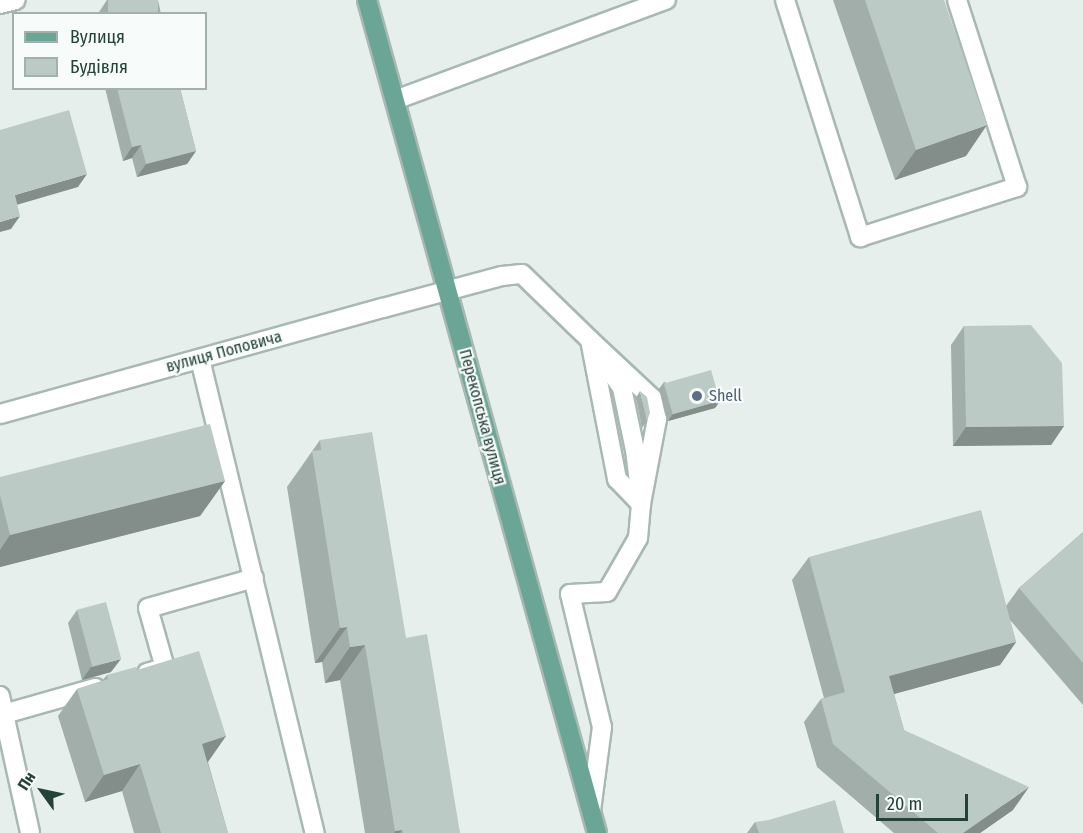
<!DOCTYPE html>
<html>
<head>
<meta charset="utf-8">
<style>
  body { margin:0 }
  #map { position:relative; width:1083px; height:833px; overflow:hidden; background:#e6efeb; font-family:"Fira Sans Condensed",sans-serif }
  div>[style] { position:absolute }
  .roads { filter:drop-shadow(2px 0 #a8b8b2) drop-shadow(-2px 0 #a8b8b2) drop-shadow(0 2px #a8b8b2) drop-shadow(0 -2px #a8b8b2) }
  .minor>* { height:18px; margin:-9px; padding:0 9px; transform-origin:9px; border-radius:9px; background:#fff }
  .major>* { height:18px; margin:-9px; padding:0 9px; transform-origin:9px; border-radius:9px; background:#6aa596 }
  .wall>* { inset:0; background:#a1aea9 }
  .shaded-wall>* { inset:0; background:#838d89 }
  .building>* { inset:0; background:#bbcac4; transform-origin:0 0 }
  .dots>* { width:16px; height:16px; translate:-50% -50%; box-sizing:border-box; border:3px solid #f7fbf9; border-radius:50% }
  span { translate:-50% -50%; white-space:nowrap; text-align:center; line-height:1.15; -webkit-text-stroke:4.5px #f7fbf9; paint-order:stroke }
  .street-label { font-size:16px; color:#24423a }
  .service-label { font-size:16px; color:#4e5e75 }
  .left { translate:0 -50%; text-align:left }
  .legend { position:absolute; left:12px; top:12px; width:195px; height:78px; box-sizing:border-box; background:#f7fbf9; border:2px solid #a3b1ad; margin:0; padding:8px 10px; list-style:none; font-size:18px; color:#24423a }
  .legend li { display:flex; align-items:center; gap:12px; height:30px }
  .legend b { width:30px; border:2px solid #a3b1ad }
  .north { position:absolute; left:12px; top:761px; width:60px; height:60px; -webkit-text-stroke:4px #f7fbf9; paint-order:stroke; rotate:303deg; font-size:16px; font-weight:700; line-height:24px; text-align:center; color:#24423a }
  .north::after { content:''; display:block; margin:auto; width:21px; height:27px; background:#24423a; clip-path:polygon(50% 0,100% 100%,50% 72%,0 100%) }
  .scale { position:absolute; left:876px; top:794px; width:92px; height:27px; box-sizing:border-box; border:3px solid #24423a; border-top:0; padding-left:8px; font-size:18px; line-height:21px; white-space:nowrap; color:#24423a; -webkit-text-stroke:4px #f7fbf9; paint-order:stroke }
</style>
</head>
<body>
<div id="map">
  <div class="roads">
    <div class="minor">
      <div style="left:785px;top:0;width:249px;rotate:72.4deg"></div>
      <div style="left:860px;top:237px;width:165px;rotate:-17.7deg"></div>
      <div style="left:1017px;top:187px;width:196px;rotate:-107.8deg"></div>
      <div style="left:0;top:4px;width:16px;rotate:-14deg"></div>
      <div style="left:395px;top:100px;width:289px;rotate:-20.3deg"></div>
      <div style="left:590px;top:340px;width:85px;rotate:43.1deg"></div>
      <div style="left:652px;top:398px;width:22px;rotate:77deg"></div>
      <div style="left:657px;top:419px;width:86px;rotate:100.7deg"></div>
      <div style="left:200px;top:359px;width:488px;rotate:76.4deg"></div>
      <div style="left:606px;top:365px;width:28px;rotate:55deg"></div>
      <div style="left:622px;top:388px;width:63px;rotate:78.2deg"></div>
      <div style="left:635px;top:450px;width:34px;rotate:83deg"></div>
      <div style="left:0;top:414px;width:397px;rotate:-15.5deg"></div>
      <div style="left:383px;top:308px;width:123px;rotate:-15.1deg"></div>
      <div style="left:502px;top:276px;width:20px;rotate:-6deg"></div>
      <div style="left:522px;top:274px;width:95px;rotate:44.1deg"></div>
      <div style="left:590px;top:340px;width:142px;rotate:79deg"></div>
      <div style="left:617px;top:479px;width:35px;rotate:46deg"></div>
      <div style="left:641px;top:504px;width:34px;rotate:95deg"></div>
      <div style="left:638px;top:538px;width:62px;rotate:119.9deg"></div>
      <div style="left:607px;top:592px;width:37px;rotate:177deg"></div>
      <div style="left:570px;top:594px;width:137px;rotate:76.5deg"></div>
      <div style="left:602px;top:727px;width:84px;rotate:97.5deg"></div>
      <div style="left:147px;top:673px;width:19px;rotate:-16deg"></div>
      <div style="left:165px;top:668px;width:62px;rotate:-105.8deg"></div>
      <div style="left:148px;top:608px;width:110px;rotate:-15.8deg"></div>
      <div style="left:0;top:696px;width:140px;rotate:77.6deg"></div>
      <div style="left:4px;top:714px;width:95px;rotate:-15.9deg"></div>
    </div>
    <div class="major">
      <div style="left:367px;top:0;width:864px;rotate:74.56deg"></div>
    </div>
  </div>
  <div class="wall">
    <div style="clip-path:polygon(107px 0,158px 0,161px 14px,99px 14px,99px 12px)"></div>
    <div style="clip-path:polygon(833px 0,944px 0,966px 156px,895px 180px)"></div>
    <div style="clip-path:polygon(105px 88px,180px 88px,196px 151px,187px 164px,137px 177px,132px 158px,123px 161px)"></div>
    <div style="clip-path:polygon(964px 326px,1064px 426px,1051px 445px,953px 446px,951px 345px)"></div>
    <div style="clip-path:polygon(664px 382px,720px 401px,715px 408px,668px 421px,659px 389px)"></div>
    <div style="clip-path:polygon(640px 391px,647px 421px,642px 428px,636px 398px)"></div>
    <div style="clip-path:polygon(320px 440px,406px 638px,460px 833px,365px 833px,340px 680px,325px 683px,322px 662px,315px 663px,287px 487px)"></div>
    <div style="clip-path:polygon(0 477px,225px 481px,200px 516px,0 567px)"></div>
    <div style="clip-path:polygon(1083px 532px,1083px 705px,1010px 620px,1016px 642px,1000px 665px,894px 694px,904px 730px,1013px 810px,980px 833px,894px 833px,817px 767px,804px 722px,821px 699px,824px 698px,792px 580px,809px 557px,1006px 606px,1019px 588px)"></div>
    <div style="clip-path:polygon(77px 610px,111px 672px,82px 680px,68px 623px)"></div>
    <div style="clip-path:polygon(137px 670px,226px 736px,208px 762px,228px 833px,134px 833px,122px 791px,85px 802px,58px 716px,77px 689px,102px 681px,107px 675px)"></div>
    <div style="clip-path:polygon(755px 822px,844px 833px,747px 833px)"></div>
  </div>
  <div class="shaded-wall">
    <div style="clip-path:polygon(987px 125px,966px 156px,895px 180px,916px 150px)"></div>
    <div style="clip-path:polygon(141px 145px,132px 158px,123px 161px,132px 147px)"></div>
    <div style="clip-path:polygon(196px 151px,187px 164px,137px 177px,146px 164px)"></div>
    <div style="clip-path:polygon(87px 174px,78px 187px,6px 208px,15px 195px)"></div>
    <div style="clip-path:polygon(20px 216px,11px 229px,0 232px,0 222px)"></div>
    <div style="clip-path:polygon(720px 401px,715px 408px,668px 421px,673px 414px)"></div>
    <div style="clip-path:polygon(1064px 426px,1051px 445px,953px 446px,966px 427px)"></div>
    <div style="clip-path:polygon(225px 481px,200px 516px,0 567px,0 550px,10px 535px)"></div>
    <div style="clip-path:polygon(347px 627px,322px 662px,315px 663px,340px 628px)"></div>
    <div style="clip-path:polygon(1016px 642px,1000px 665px,872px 700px,889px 676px)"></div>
    <div style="clip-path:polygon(365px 645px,340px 680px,325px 683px,350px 647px)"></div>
    <div style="clip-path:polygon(121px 659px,111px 672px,82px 680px,91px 667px)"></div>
    <div style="clip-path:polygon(226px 736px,207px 763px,202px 744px)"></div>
    <div style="clip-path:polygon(140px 764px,122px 791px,85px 802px,104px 775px)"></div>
    <div style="clip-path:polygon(1029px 787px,1013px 810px,980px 833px,963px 833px)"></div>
    <div style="clip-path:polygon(402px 830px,400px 833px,394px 833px,395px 831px)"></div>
  </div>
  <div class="building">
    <div style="left:108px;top:0;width:50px;height:15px"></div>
    <div style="clip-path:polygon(865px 0,944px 0,987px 125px,916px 150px)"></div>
    <div style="clip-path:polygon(117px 88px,180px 88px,196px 151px,146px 164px,141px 145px,132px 147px)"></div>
    <div style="clip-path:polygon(69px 110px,87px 174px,15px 195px,20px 216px,0 222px,0 130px)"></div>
    <div style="clip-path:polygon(1031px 325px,1062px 363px,1064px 426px,966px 427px,964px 326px)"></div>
    <div style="left:711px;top:370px;width:32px;height:49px;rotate:74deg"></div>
    <div style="clip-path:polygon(640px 391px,647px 397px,650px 413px,647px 421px)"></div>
    <div style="clip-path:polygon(210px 424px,225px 481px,10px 535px,0 495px,0 477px)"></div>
    <div style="clip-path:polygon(372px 432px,406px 638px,427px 634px,460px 833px,403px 833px,402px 830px,395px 831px,365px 645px,350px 647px,347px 627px,340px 628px,312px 451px,321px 450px,320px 440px)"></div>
    <div style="clip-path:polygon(981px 510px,1016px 642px,889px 676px,904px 730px,1029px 787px,963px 833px,938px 833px,833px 744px,821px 699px,845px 692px,809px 557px)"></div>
    <div style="clip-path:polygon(1083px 532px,1083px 663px,1019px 588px)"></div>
    <div style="left:106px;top:602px;width:59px;height:30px;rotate:75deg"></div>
    <div style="clip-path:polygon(199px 651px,226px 736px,202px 744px,228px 833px,161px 833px,140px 764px,104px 775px,77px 689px,108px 679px,107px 675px,136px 667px,137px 670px)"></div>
    <div style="clip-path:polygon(835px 800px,844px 833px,759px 833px,755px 822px,769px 820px)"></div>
  </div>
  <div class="dots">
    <div style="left:697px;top:396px;background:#5c6f8a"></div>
  </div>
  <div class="street-label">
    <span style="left:224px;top:352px;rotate:-15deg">вулиця Поповича</span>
    <span style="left:482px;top:417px;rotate:75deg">Перекопська вулиця</span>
  </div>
  <div class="service-label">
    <span class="left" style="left:709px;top:396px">Shell</span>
  </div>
  <ul class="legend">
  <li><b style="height:8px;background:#6aa596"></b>Вулиця</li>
  <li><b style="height:16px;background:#bbcac4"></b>Будівля</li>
  </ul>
  <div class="north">Пн</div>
  <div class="scale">20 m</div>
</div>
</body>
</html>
